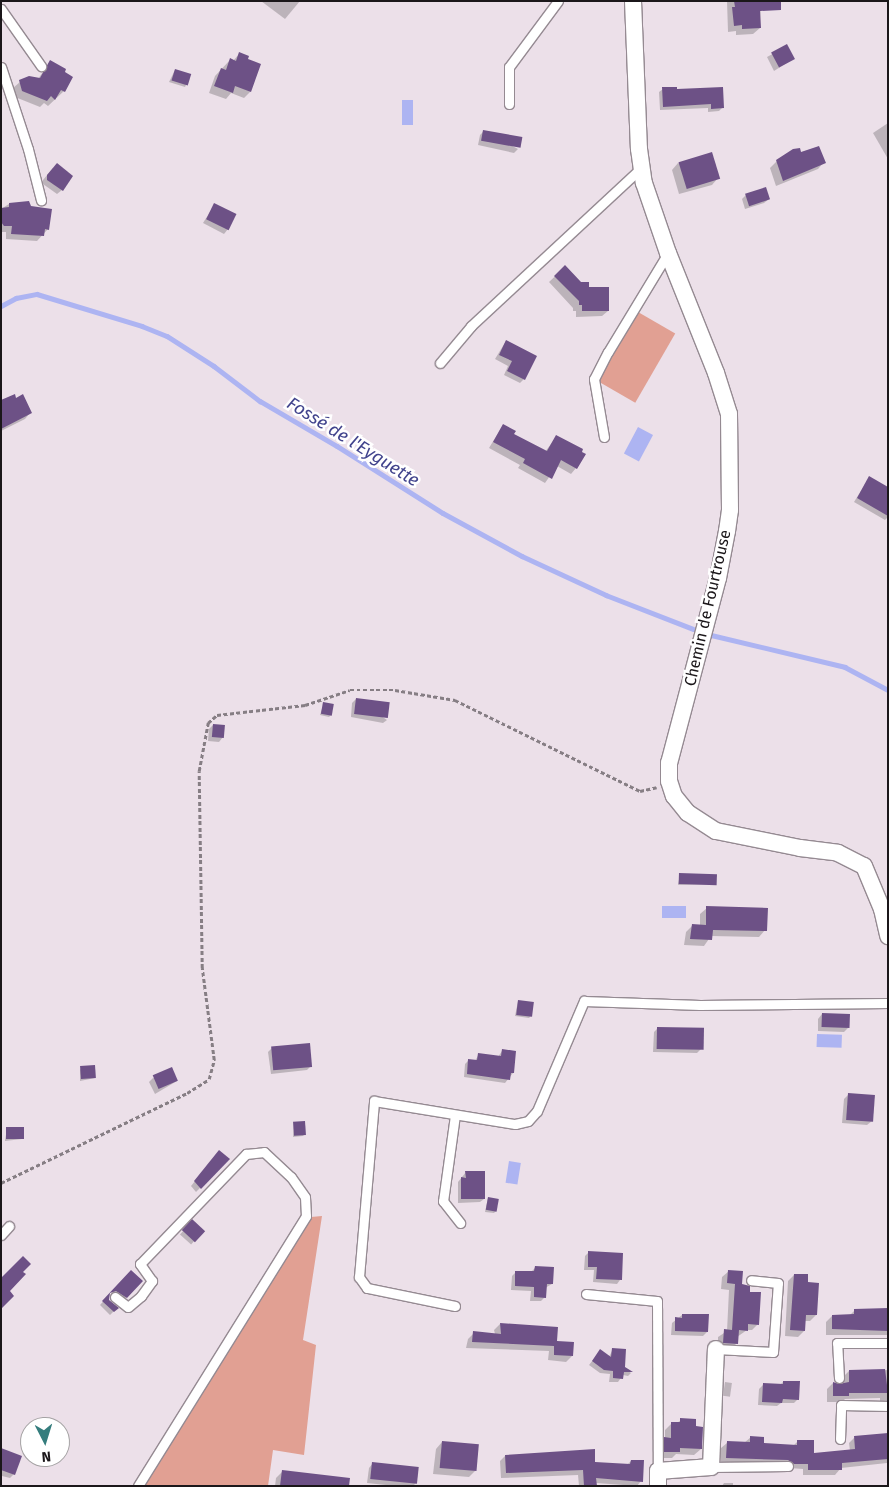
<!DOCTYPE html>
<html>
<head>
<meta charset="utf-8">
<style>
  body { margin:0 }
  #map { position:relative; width:889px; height:1487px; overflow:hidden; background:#ece0e9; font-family:"Fira Sans",sans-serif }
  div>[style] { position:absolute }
  .green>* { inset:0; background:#e1a093; transform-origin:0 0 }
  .water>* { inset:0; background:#adb4f2; transform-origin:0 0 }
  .shadow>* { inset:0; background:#0003; transform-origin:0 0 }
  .stream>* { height:4.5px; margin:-2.25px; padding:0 2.25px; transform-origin:2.25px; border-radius:2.25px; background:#adb4f2 }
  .building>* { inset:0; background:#6d5186; transform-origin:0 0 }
  .path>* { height:2.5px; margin-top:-1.25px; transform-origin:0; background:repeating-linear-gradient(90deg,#867e84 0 4px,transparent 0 6.5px) }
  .roads { filter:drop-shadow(1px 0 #958a92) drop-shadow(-1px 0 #958a92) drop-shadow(0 1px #958a92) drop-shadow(0 -1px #958a92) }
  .lane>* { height:9px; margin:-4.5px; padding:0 4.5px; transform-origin:4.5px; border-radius:4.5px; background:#fff }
  .street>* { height:16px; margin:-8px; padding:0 8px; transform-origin:8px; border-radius:8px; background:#fff }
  span { translate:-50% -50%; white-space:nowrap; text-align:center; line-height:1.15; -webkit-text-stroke:5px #fff; paint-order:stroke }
  .street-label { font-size:16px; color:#1b171a }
  .water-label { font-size:18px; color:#42448d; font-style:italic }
  .frame { position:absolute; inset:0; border:2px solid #1b171a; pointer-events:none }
  .north { position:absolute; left:20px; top:1417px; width:50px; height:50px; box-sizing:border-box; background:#fff; border:1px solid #a4a2a3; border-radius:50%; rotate:175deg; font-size:14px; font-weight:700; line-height:20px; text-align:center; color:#1b171a }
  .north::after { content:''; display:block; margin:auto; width:18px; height:22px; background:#357d7d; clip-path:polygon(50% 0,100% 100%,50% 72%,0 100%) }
</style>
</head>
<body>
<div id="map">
  <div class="green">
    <div style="left:638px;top:312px;width:43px;height:80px;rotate:30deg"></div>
    <div style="clip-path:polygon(322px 1216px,303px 1340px,316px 1345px,304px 1455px,273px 1450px,268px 1486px,144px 1486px,311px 1217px)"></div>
  </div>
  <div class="water">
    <div style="left:402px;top:100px;width:11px;height:25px"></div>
    <div style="left:638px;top:427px;width:17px;height:30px;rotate:28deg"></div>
    <div style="left:662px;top:906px;width:24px;height:12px"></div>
    <div style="left:817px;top:1034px;width:25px;height:13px;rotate:2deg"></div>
    <div style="left:509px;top:1161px;width:12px;height:22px;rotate:9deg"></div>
  </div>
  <div class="shadow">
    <div style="clip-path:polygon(261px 1px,300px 1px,285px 19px)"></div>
    <div style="clip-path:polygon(727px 1px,761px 1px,760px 28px,753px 34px,736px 35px,736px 31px,728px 32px)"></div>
    <div style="clip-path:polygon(787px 46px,793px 59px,774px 71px,767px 57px)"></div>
    <div style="clip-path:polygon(239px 54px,250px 92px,244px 98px,231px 93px,226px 99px,209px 93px,215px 76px,230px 60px,233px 61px)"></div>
    <div style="clip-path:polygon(50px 62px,64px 91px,48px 106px,44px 103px,40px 107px,15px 97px,13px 88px,20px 82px,38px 79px)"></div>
    <div style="clip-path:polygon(175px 70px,186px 85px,185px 87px,169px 82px)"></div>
    <div style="clip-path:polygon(663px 89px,723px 107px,719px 111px,708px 112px,708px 108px,660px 110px,659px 92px)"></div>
    <div style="clip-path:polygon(888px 123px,888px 159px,873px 133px)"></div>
    <div style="clip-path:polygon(484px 131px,518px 149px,514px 153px,478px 145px,480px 135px)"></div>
    <div style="clip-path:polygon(777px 161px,824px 162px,818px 169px,776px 186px,770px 168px)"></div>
    <div style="clip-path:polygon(678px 163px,718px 178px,712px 185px,679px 194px,672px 170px)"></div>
    <div style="clip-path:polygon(53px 168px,62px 190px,57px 194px,43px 184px,43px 180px)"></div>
    <div style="clip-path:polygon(746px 195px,769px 199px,764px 203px,745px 209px,742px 199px)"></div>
    <div style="clip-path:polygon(9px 204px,48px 229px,37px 241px,6px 239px,6px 232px,1px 232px,1px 209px)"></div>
    <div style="clip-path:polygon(215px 204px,228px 229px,224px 234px,203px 223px)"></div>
    <div style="clip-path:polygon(565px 267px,608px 311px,602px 316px,576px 317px,576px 311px,573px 311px,573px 308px,549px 282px)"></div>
    <div style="clip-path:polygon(506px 341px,524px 379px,520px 383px,504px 375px,508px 366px,495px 359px)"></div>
    <div style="clip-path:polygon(16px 399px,30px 413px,25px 419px,1px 431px,1px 402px)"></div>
    <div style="clip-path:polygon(503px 425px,513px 434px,545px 452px,556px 437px,576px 468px,571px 474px,557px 466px,545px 483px,518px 468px,520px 465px,489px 448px)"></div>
    <div style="clip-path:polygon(869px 478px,888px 488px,888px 517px,885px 520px,854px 502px)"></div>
    <div style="clip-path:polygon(356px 699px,387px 720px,383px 723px,351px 717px,352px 703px)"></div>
    <div style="clip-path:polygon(324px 703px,331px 715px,329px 717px,320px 715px)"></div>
    <div style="clip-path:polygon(213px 725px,223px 737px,219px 742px,208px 741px,209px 729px)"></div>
    <div style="clip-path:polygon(680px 875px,716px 884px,678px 885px)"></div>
    <div style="clip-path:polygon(707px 908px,765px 930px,759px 937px,711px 936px,704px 946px,684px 945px,686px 932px,692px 926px,700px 926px,700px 914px)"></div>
    <div style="clip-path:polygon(518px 1001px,531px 1016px,529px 1018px,515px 1016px)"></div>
    <div style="clip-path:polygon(822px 1014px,848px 1028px,844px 1032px,818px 1031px,818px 1019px)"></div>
    <div style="clip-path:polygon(658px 1028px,701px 1049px,697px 1053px,653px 1052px,654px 1032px)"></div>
    <div style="clip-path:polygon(272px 1048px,311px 1066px,307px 1070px,271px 1074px,268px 1052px)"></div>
    <div style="clip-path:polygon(502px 1051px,513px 1073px,505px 1083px,464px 1077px,465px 1064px,469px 1060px,475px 1061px,479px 1054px,498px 1057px)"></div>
    <div style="clip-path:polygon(80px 1069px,95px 1078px,80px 1081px)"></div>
    <div style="clip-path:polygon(153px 1078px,177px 1081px,155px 1094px,149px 1082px)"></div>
    <div style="clip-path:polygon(849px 1094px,872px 1121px,867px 1125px,842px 1123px,844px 1099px)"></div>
    <div style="clip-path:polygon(294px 1124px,305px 1134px,303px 1136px,293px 1137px)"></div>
    <div style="clip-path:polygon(7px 1128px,22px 1139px,5px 1141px)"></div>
    <div style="clip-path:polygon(219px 1151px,228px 1159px,196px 1192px,191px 1186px)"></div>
    <div style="clip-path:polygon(466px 1172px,484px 1199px,480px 1202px,458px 1203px,458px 1182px)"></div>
    <div style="clip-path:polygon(488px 1198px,496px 1211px,494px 1213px,485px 1212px)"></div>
    <div style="left:192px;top:1221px;width:15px;height:18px;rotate:42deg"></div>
    <div style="clip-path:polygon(589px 1252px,620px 1280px,617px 1284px,593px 1282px,594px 1270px,584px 1270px,585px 1256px)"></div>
    <div style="clip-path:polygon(535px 1268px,552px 1284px,545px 1288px,545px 1297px,541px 1301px,530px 1301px,531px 1291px,511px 1290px,512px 1276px,516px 1272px,531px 1272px)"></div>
    <div style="clip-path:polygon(729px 1271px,748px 1293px,758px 1324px,752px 1330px,747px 1330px,737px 1337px,737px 1343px,731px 1349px,718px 1348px,718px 1337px,727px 1331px,729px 1290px,721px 1289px,722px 1277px)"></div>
    <div style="clip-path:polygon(131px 1272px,141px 1281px,123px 1301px,112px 1294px,110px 1295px)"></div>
    <div style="clip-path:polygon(794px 1275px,806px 1284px,816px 1315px,810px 1321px,805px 1321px,804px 1331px,798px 1337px,785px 1336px,788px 1281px)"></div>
    <div style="clip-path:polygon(109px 1295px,108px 1300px,117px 1308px,110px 1315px,100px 1305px)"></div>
    <div style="clip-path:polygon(888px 1309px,888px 1335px,826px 1335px,826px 1322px,832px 1316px,849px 1316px,855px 1310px)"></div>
    <div style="clip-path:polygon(682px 1315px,707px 1332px,703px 1336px,671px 1335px,672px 1323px)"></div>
    <div style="clip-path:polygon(500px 1324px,555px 1342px,572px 1356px,566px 1362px,548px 1360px,549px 1351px,466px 1348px,468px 1339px,474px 1333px,495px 1334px,494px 1330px)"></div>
    <div style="clip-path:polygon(613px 1349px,623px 1367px,631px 1373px,628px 1376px,623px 1375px,618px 1382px,609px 1382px,610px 1374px,600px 1373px,589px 1365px,600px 1351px,609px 1357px)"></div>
    <div style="clip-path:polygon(888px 1370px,888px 1402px,880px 1402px,880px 1398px,845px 1399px,842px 1402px,827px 1402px,827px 1389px,833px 1383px,843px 1384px,843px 1377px,849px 1371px)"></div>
    <div style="left:725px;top:1382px;width:7px;height:14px;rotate:8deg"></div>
    <div style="clip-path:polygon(783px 1382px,798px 1399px,794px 1403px,781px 1403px,777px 1406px,758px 1405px,759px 1389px,763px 1385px,780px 1385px)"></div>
    <div style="clip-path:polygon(681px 1420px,701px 1449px,694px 1455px,676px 1454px,672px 1458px,658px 1458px,658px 1445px,665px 1438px,665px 1430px,672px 1423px,677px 1423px)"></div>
    <div style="clip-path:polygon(888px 1435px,888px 1469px,887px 1463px,841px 1468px,835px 1475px,803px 1475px,803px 1469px,721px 1463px,721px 1448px,727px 1443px,744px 1443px,751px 1437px,763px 1444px,793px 1446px,798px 1441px,813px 1454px,850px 1451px,849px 1443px,854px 1438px)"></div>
    <div style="clip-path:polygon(442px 1442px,476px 1470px,469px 1477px,433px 1474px,436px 1449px)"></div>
    <div style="clip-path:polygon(1px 1450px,14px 1474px,10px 1478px,2px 1476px,1px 1478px)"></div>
    <div style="clip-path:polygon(505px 1456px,627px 1465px,631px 1461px,641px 1481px,637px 1486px,596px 1483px,596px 1486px,579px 1486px,578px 1475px,501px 1478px,500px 1461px)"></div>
    <div style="clip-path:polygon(373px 1463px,416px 1483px,413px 1486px,395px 1486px,367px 1483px,369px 1468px)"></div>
    <div style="clip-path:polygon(283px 1471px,336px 1486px,275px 1486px,276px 1478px)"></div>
    <div style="clip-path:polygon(724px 1483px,733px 1483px,733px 1486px,722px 1486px)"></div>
  </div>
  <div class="stream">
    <div style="left:1px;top:306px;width:17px;rotate:-28deg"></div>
    <div style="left:16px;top:298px;width:21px;rotate:-11deg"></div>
    <div style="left:37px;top:294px;width:110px;rotate:16.9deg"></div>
    <div style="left:142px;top:326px;width:27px;rotate:22deg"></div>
    <div style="left:167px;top:336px;width:56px;rotate:32.6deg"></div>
    <div style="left:214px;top:366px;width:58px;rotate:37.3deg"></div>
    <div style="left:260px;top:401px;width:89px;rotate:30.3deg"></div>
    <div style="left:337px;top:446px;width:125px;rotate:32.3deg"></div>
    <div style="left:443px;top:513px;width:90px;rotate:28.6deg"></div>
    <div style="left:522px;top:556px;width:93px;rotate:24.9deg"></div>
    <div style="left:606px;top:595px;width:93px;rotate:21.3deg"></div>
    <div style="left:707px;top:634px;width:142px;rotate:13.4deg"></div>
    <div style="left:845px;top:667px;width:49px;rotate:28.1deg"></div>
  </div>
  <div class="building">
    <div style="clip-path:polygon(734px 1px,781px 1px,781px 10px,760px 11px,761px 28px,742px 29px,742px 25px,734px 26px,732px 7px,735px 7px)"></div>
    <div style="left:787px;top:44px;width:17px;height:18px;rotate:62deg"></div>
    <div style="clip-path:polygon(239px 52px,249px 56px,248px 59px,261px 64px,251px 92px,235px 86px,233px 93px,214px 86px,221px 68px,226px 70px,230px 58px,236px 61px)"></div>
    <div style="clip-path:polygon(50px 60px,66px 69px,65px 72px,73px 77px,65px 92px,61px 90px,55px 100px,51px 96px,47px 101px,22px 91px,19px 80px,29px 76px,40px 78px)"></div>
    <div style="left:175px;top:69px;width:17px;height:12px;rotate:17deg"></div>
    <div style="clip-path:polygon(662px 87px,677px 87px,677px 89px,723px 87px,724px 108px,711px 109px,711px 104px,663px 107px)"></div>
    <div style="left:483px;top:130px;width:40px;height:11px;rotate:10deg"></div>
    <div style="clip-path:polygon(819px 146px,826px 163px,783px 181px,776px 160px,793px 149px,800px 148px,801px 152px)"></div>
    <div style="left:712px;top:152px;width:28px;height:35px;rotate:73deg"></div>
    <div style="clip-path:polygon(57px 163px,73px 176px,63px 191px,47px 180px,47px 175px)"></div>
    <div style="left:766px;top:187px;width:13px;height:22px;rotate:72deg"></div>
    <div style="clip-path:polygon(29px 201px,31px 206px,52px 209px,49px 230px,45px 229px,44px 236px,11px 234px,12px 226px,4px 226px,1px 222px,1px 208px,9px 207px,9px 203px)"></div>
    <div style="left:214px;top:203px;width:25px;height:18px;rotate:26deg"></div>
    <div style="clip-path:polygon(565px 265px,581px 282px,589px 282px,589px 287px,609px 287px,609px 311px,582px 311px,582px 305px,579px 305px,579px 301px,554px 276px)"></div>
    <div style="clip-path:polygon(506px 340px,537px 356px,525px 380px,507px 371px,512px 361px,499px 355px)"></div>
    <div style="clip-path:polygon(15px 394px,16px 398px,23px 394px,32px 413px,1px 429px,1px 400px)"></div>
    <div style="clip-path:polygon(503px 424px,516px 431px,514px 434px,547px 451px,556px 435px,583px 449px,582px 452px,586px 454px,577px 469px,561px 460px,552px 479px,523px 463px,525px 459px,493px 442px)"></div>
    <div style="clip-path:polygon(869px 476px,888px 487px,888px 516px,857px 498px)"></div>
    <div style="left:356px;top:698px;width:34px;height:16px;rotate:7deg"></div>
    <div style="left:323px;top:702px;width:11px;height:12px;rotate:10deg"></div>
    <div style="left:213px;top:724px;width:12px;height:13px;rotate:5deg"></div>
    <div style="left:679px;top:873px;width:38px;height:11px;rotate:2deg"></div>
    <div style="clip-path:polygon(706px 906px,768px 908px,767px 931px,713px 930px,712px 940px,690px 939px,692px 924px,706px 925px)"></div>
    <div style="left:518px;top:1000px;width:16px;height:15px;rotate:7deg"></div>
    <div style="left:822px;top:1013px;width:28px;height:14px;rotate:2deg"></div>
    <div style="left:657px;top:1027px;width:47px;height:22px;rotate:1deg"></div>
    <div style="left:310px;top:1043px;width:24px;height:39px;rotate:85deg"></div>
    <div style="clip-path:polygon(502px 1049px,516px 1051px,514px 1073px,511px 1073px,510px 1080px,467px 1074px,468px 1059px,477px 1060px,478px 1053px,501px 1056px)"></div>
    <div style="left:95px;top:1065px;width:13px;height:15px;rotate:86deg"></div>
    <div style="left:172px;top:1067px;width:15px;height:21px;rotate:67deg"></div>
    <div style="left:848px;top:1093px;width:27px;height:27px;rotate:4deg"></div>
    <div style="left:305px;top:1121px;width:14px;height:12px;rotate:86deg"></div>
    <div style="left:6px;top:1127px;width:18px;height:12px"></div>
    <div style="clip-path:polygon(219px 1150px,230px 1159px,201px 1189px,194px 1181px)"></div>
    <div style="clip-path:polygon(465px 1171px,485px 1171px,485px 1199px,461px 1199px,461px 1177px,466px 1178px)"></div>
    <div style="left:488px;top:1197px;width:11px;height:13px;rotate:10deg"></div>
    <div style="left:192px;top:1219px;width:18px;height:15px;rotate:43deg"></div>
    <div style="clip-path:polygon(588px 1251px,623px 1253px,622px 1280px,596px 1279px,597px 1267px,588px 1267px)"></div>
    <div style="clip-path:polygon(23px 1256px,31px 1264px,23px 1272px,26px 1274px,10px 1291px,14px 1296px,1px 1309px,1px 1278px)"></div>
    <div style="clip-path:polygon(535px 1266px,554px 1267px,553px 1284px,547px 1284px,546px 1298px,534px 1297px,534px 1287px,515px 1286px,515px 1271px,534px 1271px)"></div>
    <div style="clip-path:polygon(131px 1270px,143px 1281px,127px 1298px,116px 1291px,110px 1293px,109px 1300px,119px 1308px,114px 1312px,102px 1301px)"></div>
    <div style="clip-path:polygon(728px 1270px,743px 1271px,742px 1284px,750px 1286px,750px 1292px,761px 1292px,759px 1325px,748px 1324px,748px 1331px,739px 1330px,738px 1344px,723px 1343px,724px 1329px,732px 1330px,735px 1284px,727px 1283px)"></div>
    <div style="clip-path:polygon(794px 1274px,808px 1274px,808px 1282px,819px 1283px,817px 1315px,806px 1315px,805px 1331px,790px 1330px)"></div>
    <div style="clip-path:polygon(888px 1308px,888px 1331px,832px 1329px,832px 1315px,854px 1314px,854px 1309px)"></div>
    <div style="clip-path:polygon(682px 1314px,709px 1314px,708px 1332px,675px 1331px,675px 1317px,682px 1318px)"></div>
    <div style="clip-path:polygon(500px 1323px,558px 1327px,557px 1341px,574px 1342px,573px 1356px,554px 1355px,554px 1346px,472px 1342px,473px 1331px,501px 1334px)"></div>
    <div style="clip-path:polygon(612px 1348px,626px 1349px,625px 1367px,633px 1372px,624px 1372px,623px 1379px,613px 1378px,613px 1371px,604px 1370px,592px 1361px,600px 1349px,611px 1357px)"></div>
    <div style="clip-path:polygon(885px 1369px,888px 1393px,849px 1393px,849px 1396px,833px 1396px,833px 1382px,839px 1384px,849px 1382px,849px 1370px)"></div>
    <div style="clip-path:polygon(783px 1381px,800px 1381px,799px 1400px,783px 1399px,782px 1403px,762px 1402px,763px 1383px,783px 1384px)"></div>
    <div style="clip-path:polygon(680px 1418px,696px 1419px,696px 1426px,703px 1427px,702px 1449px,680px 1448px,680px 1452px,664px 1452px,664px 1437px,671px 1438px,671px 1422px,680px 1422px)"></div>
    <div style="clip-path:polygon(888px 1433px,888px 1459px,842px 1463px,842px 1470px,808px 1470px,808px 1464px,794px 1464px,788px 1460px,726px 1458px,727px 1441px,750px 1442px,750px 1436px,764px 1437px,764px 1443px,797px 1445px,797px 1440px,814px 1440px,814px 1453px,855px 1449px,854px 1436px)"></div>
    <div style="left:442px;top:1441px;width:37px;height:27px;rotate:5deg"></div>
    <div style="clip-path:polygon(1px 1448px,22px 1456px,15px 1475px,1px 1470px)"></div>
    <div style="clip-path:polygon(595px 1449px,595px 1462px,630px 1464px,631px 1460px,644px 1460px,643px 1482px,596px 1478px,597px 1486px,584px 1486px,583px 1470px,506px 1473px,505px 1455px)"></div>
    <div style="left:372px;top:1462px;width:47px;height:17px;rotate:6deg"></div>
    <div style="clip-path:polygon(282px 1470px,350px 1478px,349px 1486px,280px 1486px)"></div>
  </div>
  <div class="path">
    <div style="left:1px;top:1183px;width:207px;rotate:-25.8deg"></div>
    <div style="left:187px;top:1093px;width:26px;rotate:-32deg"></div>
    <div style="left:209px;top:1079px;width:20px;rotate:-75deg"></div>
    <div style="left:214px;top:1060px;width:93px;rotate:-97.4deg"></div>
    <div style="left:202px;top:968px;width:197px;rotate:-90.9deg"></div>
    <div style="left:199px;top:771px;width:49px;rotate:-79.4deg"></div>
    <div style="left:208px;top:723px;width:12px;rotate:-42deg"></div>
    <div style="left:217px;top:715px;width:89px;rotate:-6.5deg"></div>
    <div style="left:305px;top:705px;width:47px;rotate:-18.4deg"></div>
    <div style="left:350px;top:690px;width:45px"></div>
    <div style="left:395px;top:690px;width:61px;rotate:9.5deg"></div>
    <div style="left:455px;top:700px;width:206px;rotate:26.2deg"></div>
    <div style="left:640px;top:791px;width:17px;rotate:-13deg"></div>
  </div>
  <div class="roads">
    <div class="lane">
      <div style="left:1px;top:9px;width:70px;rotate:54.9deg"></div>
      <div style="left:1px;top:67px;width:86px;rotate:71.8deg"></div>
      <div style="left:28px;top:149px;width:53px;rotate:75.7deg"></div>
      <div style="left:509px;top:104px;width:37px;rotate:-90deg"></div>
      <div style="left:509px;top:67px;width:82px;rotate:-53.4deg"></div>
      <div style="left:440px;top:363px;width:48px;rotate:-50deg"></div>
      <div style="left:471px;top:326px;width:232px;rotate:-42.9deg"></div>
      <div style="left:604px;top:437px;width:59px;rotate:-99.8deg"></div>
      <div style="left:594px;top:379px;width:30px;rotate:-63deg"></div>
      <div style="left:608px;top:352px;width:116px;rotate:-58.8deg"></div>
      <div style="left:455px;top:1115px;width:87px;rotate:97.9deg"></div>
      <div style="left:443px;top:1201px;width:28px;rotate:52deg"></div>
      <div style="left:1px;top:1235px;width:12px;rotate:-48deg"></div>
      <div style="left:586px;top:1294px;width:71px;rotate:5.6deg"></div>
      <div style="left:657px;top:1301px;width:170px;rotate:89.7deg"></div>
      <div style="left:115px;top:1297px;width:16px;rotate:38deg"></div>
      <div style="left:128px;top:1307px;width:17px;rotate:-40deg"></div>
      <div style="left:141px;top:1296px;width:19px;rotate:-54deg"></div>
      <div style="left:152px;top:1281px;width:21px;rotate:-125deg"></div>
      <div style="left:140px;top:1264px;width:153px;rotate:-46.1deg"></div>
      <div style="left:246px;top:1154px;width:18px;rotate:-6deg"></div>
      <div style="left:264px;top:1152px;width:37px;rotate:43deg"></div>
      <div style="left:291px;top:1177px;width:24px;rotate:55deg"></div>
      <div style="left:305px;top:1197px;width:19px;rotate:87deg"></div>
      <div style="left:306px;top:1216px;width:318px;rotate:121.9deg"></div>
      <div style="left:455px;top:1306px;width:90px;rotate:-168.4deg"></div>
      <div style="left:367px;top:1288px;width:14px;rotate:-126deg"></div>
      <div style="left:359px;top:1277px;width:177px;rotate:-85.1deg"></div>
      <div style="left:374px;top:1101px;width:143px;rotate:9.3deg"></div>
      <div style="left:515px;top:1124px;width:13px;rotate:-13deg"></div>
      <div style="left:528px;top:1121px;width:13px;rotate:-48deg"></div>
      <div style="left:537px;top:1111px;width:120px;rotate:-66.9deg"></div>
      <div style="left:584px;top:1001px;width:116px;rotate:2deg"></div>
      <div style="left:700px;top:1005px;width:188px;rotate:-0.6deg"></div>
      <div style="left:716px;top:1349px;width:57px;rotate:3deg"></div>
      <div style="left:773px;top:1352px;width:69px;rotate:-85.9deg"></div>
      <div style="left:778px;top:1283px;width:27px;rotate:-174deg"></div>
      <div style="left:839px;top:1378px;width:35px;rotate:-93deg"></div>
      <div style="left:837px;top:1343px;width:51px"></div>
      <div style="left:840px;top:1439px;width:34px;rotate:-88deg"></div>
      <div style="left:841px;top:1405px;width:47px;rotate:1.2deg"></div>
      <div style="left:711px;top:1467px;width:77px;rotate:-0.7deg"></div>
    </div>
    <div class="street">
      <div style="left:633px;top:1px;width:148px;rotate:87.7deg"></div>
      <div style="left:639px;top:149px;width:34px;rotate:82deg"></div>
      <div style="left:644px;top:183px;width:74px;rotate:71.1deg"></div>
      <div style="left:668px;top:253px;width:129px;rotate:68.2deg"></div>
      <div style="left:716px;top:373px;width:43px;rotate:72.4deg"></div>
      <div style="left:729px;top:414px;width:96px;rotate:89.4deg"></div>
      <div style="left:730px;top:510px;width:21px;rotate:98deg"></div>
      <div style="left:727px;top:531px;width:48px;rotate:100.8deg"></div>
      <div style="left:718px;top:578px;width:191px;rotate:104.8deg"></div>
      <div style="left:669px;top:763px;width:18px;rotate:90deg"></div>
      <div style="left:669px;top:781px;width:16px;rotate:72deg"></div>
      <div style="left:674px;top:796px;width:22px;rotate:51deg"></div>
      <div style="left:688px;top:813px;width:33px;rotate:33deg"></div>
      <div style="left:716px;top:831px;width:86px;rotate:11.4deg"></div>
      <div style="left:800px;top:848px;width:38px;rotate:7deg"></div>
      <div style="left:838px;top:853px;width:29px;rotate:27deg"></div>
      <div style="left:864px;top:866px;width:47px;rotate:67.3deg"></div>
      <div style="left:882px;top:909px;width:28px;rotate:77deg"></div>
      <div style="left:658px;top:1486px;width:15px;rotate:-90deg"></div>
      <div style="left:658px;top:1471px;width:53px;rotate:-4.3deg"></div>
      <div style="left:711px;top:1467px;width:118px;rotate:-87.6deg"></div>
    </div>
  </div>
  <div class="street-label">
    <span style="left:708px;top:608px;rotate:-77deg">Chemin de Fourtrouse</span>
  </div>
  <div class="water-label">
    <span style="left:353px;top:442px;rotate:32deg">Fossé de l'Eyguette</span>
  </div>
  <div class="frame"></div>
  <div class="north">N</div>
</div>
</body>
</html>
